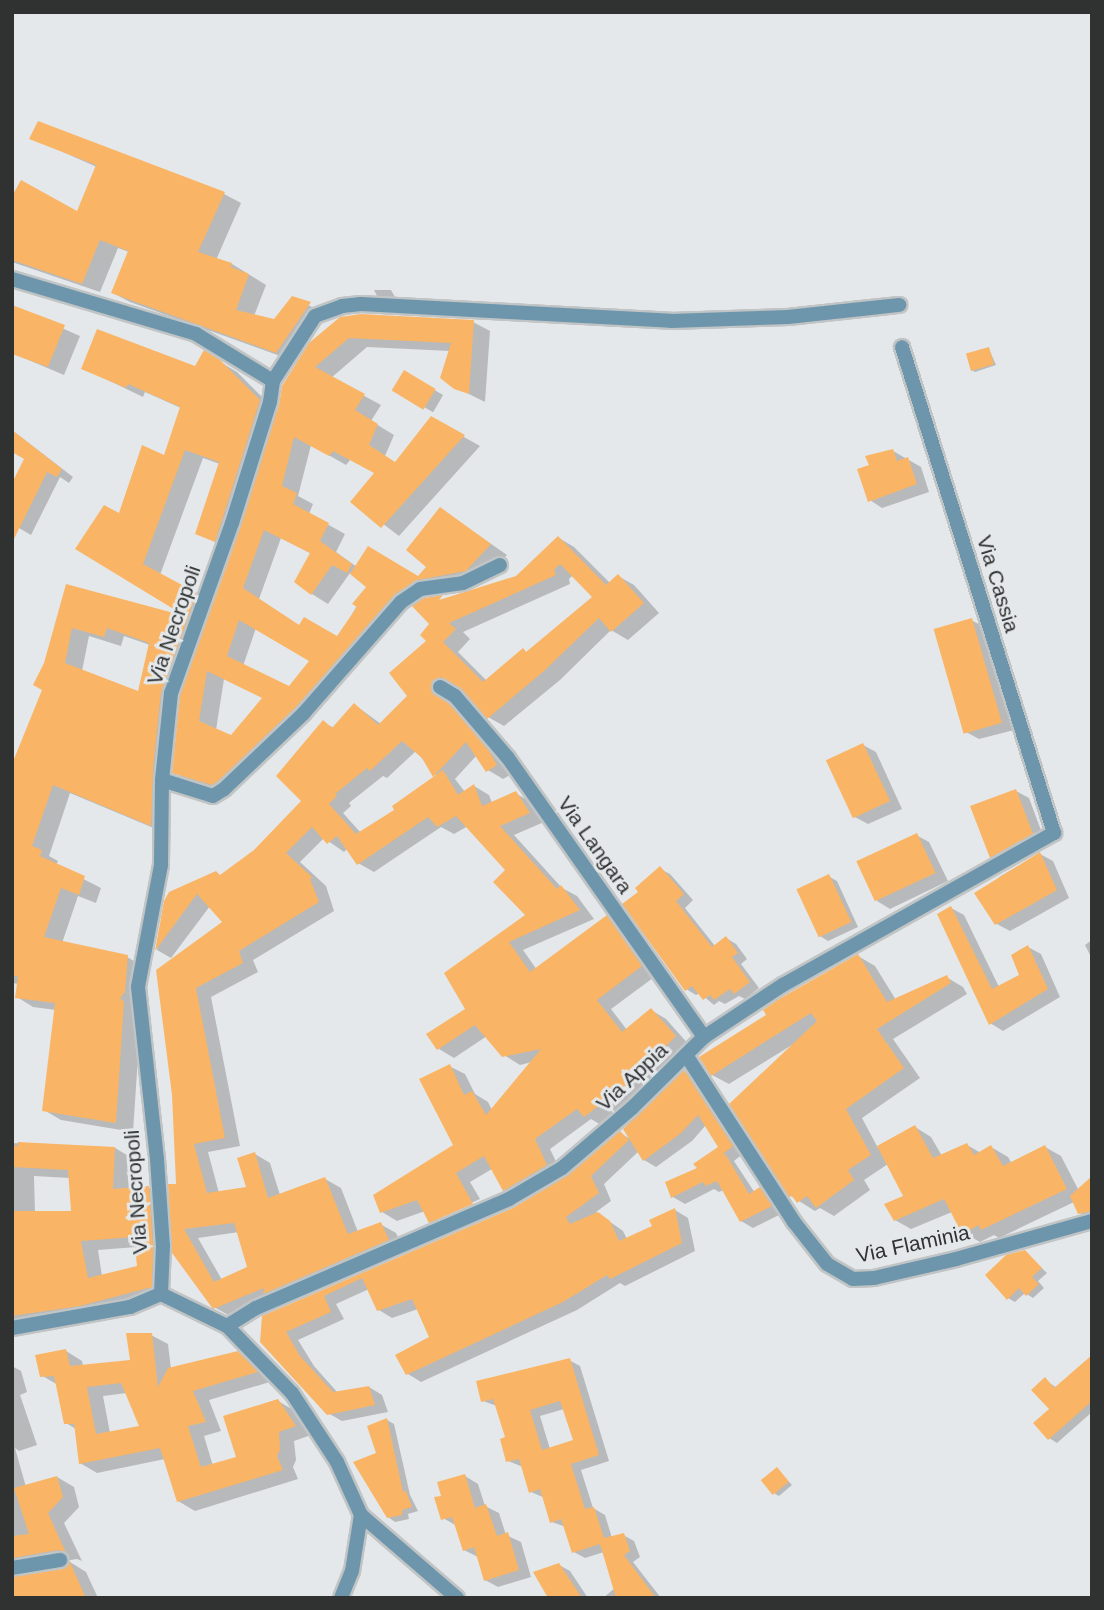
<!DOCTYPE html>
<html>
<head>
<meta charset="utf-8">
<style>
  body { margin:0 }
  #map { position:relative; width:1104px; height:1610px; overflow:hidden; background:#e5e8ea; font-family:Helvetica,sans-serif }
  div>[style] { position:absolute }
  .shadow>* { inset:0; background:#0003; transform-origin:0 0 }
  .building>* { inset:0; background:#f9b565; transform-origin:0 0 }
  .roads { filter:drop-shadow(2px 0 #c1c4c5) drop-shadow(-2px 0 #c1c4c5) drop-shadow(0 2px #c1c4c5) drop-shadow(0 -2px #c1c4c5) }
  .minor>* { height:14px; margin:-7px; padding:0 7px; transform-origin:7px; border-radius:7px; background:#6d96ac }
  span { translate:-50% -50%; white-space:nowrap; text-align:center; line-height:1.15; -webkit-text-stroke:6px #e5e8ea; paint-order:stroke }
  .street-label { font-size:21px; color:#303232 }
  .frame { position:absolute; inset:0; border:14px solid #303232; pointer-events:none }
</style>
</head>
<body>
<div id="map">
  <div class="shadow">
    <div style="clip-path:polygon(39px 123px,224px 194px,241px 203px,216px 260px,232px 264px,266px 285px,254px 316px,275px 321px,293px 298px,327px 314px,294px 361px,130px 302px,113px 293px,129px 252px,118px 248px,100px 292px,12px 262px,12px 199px,78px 213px,97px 167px,31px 138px)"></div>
    <div style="clip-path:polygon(374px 290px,391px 290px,395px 297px,377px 296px)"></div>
    <div style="clip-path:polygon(12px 306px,80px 336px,64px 375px,12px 353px)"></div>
    <div style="clip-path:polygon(evenodd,340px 319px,473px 322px,490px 331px,485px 402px,455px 387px,450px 351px,367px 347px,331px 378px,381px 405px,371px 421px,394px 435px,385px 456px,396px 463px,432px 419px,480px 446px,399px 536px,353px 501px,377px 473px,351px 459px,346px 465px,311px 445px,298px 496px,313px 504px,309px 514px,345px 534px,336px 552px,357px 567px,419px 578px,428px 566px,441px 509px,507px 555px,483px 580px,436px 588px,412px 603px,313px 717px,229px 794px,191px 782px,174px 772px,182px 697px,179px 697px,169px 778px,168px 834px,70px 793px,49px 856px,58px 861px,56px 865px,101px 888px,96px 903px,78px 896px,62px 943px,127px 957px,144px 967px,133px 1132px,61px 1120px,44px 1110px,56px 1010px,33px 1007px,17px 997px,19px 984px,12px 983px,12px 768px,44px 690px,46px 663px,68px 586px,193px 620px,78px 548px,120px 515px,165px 458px,181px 408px,145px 392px,143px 397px,83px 368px,196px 368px,205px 353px,237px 372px,278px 413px,340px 319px,203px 458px,220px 464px,197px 533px,234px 551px,215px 605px,160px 575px,203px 458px,340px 319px,281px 538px,312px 554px,312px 594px,328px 604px,350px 573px,368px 587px,338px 638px,300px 626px,259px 599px,281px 538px,340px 319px,256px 628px,311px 661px,289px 688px,243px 666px,256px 628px,340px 319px,89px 636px,121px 646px,124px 636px,150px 645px,139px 693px,82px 671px,89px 636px,340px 319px,224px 679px,264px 698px,232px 737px,216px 730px,224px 679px)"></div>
    <div style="clip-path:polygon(989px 349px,996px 365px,975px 372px,972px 370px)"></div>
    <div style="left:405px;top:373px;width:44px;height:20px;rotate:30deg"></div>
    <div style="clip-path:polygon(12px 430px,73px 477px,69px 483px,60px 477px,31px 535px,12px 524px,26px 458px,12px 450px)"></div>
    <div style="clip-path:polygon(893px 451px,921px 467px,929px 492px,882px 508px,870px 500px)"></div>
    <div style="clip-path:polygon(evenodd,559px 538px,574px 547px,610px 583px,618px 576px,634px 585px,659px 613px,628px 640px,611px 630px,560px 680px,504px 726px,488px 717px,458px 685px,447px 690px,447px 703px,464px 714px,512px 774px,503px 779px,488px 770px,477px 755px,455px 779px,465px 792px,474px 786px,489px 795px,492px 803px,515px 793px,531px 802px,544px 822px,514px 835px,562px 888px,577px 896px,594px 919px,523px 950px,537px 970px,607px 917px,622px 926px,657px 975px,611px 1009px,627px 1030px,651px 1010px,666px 1019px,690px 1046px,601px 1125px,591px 1119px,550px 1149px,562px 1174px,520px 1199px,504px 1190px,492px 1169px,470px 1182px,480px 1199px,437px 1218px,437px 1222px,481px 1202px,487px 1213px,446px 1231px,430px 1222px,425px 1211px,397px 1221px,382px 1212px,455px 1146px,449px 1066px,465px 1074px,475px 1094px,488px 1102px,492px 1110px,532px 1062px,520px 1065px,504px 1055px,487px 1036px,454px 1058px,439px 1049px,467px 1009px,446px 974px,528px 915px,507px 870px,468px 826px,454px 834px,441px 827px,374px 872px,358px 863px,348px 848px,344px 852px,324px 838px,300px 862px,326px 886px,334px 911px,253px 960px,258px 972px,211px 997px,240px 1146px,208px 1152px,219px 1193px,248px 1188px,255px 1154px,270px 1163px,280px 1195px,325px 1179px,341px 1188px,358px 1232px,380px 1224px,396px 1233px,403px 1249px,230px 1316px,214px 1307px,174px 1252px,178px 1185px,174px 1095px,158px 971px,224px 922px,210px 906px,171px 958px,157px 950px,166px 902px,222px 876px,255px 851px,304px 801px,323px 722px,334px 728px,355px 705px,381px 724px,409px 696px,432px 623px,424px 600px,447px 600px,517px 577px,559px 538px,573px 575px,595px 597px,528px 653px,523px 650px,487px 681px,458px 652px,470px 639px,463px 632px,570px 584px,569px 579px,573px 575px,559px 538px,416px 751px,437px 777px,397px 810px,361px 833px,343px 813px,351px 806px,349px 803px,383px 776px,387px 778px,416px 751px,559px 538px,239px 1232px,249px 1268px,222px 1280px,198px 1238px,239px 1232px)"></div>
    <div style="clip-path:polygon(971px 620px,984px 627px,1014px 730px,979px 739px,966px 732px)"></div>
    <div style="clip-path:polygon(863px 745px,876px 752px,902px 809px,868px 824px,855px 817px)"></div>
    <div style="clip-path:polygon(1016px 791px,1029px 798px,1045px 841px,1005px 864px,992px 857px)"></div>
    <div style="clip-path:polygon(916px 835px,929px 842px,948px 881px,890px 909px,877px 901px)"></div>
    <div style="clip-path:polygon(1040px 854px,1053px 861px,1069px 898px,1010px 931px,997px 924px,999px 877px)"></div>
    <div style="clip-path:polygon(660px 869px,670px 874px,693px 900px,685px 908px,715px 946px,726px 938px,736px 944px,747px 959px,741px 964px,759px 988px,745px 999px,739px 996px,725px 1004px,719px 1001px,714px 1005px,700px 993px,696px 995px,686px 989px,640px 893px)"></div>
    <div style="clip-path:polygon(828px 876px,837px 881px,858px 927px,828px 941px,820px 936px)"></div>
    <div style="clip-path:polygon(951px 908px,964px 915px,999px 987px,1022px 975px,1028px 947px,1041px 954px,1060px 997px,1003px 1031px,990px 1023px)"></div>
    <div style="clip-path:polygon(1092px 940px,1092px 959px,1085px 945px)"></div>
    <div style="clip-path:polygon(858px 956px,875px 966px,896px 1000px,946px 977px,963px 987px,967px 994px,893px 1039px,920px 1078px,862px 1118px,878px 1148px,915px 1127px,931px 1137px,942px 1156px,967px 1145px,981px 1153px,991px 1147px,1008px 1157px,1012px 1164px,1045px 1147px,1061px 1156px,1079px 1191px,1092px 1181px,1092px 1217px,1079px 1213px,1074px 1202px,999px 1238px,994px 1235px,980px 1242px,964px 1233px,952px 1212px,911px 1229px,895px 1220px,906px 1197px,888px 1164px,864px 1180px,870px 1190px,834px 1216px,820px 1208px,815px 1211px,791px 1196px,792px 1045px,729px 1084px,712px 1075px)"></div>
    <div style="clip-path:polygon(684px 1072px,696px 1079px,744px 1153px,734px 1161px,755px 1193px,760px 1189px,772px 1196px,783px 1213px,753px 1228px,741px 1221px,724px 1190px,719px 1192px,714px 1189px,685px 1204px,673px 1197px,667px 1183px,701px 1168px,720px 1148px,706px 1125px,692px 1141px,656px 1167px,644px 1160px,639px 1151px,604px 1184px,611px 1201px,596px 1212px,623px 1231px,627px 1239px,654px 1227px,675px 1210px,688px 1218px,695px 1251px,625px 1286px,620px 1283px,577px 1310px,421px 1382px,408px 1374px,431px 1338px,418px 1309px,392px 1318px,379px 1310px,369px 1289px,336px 1304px,344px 1319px,298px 1340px,314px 1366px,338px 1393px,369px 1387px,382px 1395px,388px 1412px,342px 1421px,328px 1413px,263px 1317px,514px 1209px,569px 1177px,620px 1133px,632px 1140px)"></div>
    <div style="clip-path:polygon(evenodd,12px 1143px,115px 1148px,132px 1158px,130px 1189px,149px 1188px,166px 1197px,170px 1257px,168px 1296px,12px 1327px,12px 1143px,34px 1176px,70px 1178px,73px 1213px,35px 1213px,34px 1176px,12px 1143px,136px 1247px,138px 1267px,102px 1276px,98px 1250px,136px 1247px)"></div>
    <div style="clip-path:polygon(1025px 1252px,1047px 1273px,1038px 1281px,1044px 1288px,1033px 1298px,1025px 1293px,1015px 1302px,1008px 1298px)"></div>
    <div style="clip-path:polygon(evenodd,151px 1335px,168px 1344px,171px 1369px,238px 1353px,255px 1363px,273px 1381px,209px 1400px,221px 1431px,204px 1436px,213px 1466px,238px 1459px,278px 1401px,295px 1411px,311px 1435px,294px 1441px,296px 1460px,293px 1467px,298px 1479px,195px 1511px,178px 1501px,165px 1459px,97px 1473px,80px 1463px,76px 1429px,66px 1423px,58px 1385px,41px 1375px,66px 1351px,82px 1361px,83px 1366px,132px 1362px,151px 1335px,127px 1393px,142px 1428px,110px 1433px,103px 1396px,127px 1393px)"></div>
    <div style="clip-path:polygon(evenodd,569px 1360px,580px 1366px,609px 1461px,581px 1470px,593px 1508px,605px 1515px,612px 1538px,623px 1535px,634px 1541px,640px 1557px,633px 1562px,661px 1598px,603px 1598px,615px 1588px,604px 1552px,585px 1558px,574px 1552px,566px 1527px,552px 1522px,545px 1498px,531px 1492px,523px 1467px,508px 1461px,507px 1438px,497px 1406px,483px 1401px,569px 1360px,564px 1409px,576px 1441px,550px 1449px,540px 1416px,564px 1409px)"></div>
    <div style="clip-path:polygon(1092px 1361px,1092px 1412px,1057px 1443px,1049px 1438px,1051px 1409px,1045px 1380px,1057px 1388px)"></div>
    <div style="clip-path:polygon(12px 1366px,21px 1371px,27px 1392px,20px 1395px,37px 1445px,19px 1451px,15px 1448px,26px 1487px,57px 1477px,74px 1487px,79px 1507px,64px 1523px,82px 1561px,77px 1559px,28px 1567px,20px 1574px,20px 1578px,63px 1571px,70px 1562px,86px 1572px,98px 1598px,12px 1598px)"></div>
    <div style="clip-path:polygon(387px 1420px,394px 1424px,410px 1495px,418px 1511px,408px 1514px,409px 1519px,395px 1522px,388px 1517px,379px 1454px)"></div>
    <div style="clip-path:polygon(777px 1469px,792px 1485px,779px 1496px,775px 1494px)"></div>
    <div style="clip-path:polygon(465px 1476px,478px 1484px,485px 1506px,499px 1513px,506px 1535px,521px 1542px,531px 1577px,498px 1587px,485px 1580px,478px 1557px,464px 1550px,457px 1526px,443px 1518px,444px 1497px)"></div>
    <div style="clip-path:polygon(559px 1565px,570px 1571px,588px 1598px,550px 1598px)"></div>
  </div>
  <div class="building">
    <div style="clip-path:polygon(38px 121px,225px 192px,198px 252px,232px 263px,231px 267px,249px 274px,236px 310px,274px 319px,292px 296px,311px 302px,276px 353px,111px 293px,128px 251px,100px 240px,82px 284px,12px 260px,12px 196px,21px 180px,77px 211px,96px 165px,29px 139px)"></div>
    <div style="clip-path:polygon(12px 305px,65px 325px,48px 367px,12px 354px)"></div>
    <div style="clip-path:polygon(evenodd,361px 314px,474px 320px,469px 394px,454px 389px,440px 378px,451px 343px,349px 338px,315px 367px,365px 394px,355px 410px,378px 424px,369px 445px,395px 462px,431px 416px,465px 435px,381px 528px,350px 502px,374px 473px,333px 451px,329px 456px,294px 437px,282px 486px,297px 493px,293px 504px,329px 523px,320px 541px,352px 564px,347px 573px,332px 565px,311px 595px,294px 582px,310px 553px,264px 530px,243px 588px,299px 625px,304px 617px,337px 636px,357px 607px,352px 604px,366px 587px,350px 574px,368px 546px,418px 576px,426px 567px,406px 550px,440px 507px,491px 544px,466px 571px,418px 580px,395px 594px,296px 707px,218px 781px,212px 785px,172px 773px,180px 695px,241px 526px,279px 405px,282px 386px,309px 343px,340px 317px,361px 314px,239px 620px,309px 661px,289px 686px,227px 656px,239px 620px,361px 314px,207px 671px,262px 698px,231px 735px,199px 721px,207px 671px)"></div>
    <div style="clip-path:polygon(evenodd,97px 329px,195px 366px,204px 350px,220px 360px,260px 400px,215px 542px,195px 534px,219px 462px,185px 450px,143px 564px,197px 593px,161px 692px,153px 768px,151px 826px,53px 785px,32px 846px,42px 850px,40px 856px,85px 876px,79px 895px,61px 888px,44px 937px,128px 955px,125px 992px,120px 998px,124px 1002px,116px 1123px,42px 1111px,55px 1003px,15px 998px,18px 976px,12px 976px,12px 764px,42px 690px,33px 685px,44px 663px,66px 584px,185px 616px,75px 549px,104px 505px,119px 513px,142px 445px,164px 455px,180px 407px,128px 384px,126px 388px,81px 369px,97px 329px,72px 628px,104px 637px,107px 628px,149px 643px,138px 691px,65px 663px,72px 628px)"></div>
    <div style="left:989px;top:347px;width:18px;height:24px;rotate:74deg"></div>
    <div style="left:404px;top:370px;width:37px;height:24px;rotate:31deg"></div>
    <div style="clip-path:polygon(12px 430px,62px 469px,57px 477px,47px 472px,12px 543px,12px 483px,24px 459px,12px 452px)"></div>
    <div style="clip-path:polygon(893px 449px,897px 461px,908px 457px,917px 484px,868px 502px,857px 469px,869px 465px,865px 456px)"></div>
    <div style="clip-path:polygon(evenodd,558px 536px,606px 585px,618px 574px,644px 603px,611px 632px,599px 618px,544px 671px,487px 719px,460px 688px,441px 677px,432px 682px,432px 692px,449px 703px,489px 751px,497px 765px,486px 772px,466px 742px,433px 777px,422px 758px,402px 741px,370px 771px,367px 768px,335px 794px,337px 796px,329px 804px,356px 834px,394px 810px,392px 806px,443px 770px,458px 795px,474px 784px,482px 806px,516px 791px,530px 813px,500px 826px,557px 889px,561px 885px,580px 910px,509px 942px,530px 972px,607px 915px,642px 966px,597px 1000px,622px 1032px,651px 1008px,676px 1036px,608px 1104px,606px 1100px,584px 1117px,577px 1109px,535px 1139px,547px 1165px,503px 1191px,484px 1156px,456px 1173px,473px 1204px,429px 1223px,417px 1200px,380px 1213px,373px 1195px,453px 1145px,419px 1079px,450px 1064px,464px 1095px,472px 1091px,486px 1115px,541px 1049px,502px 1057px,475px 1025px,437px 1050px,426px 1034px,465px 1009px,444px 973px,525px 915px,493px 882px,505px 870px,456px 816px,437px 827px,428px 817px,357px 865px,337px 836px,327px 844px,312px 827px,286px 853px,312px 877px,310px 879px,319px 902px,239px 951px,243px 963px,196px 988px,225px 1138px,194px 1144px,207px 1193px,246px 1187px,237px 1158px,255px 1152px,268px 1198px,325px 1177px,348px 1234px,381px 1222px,389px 1240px,263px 1294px,264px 1288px,213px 1309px,172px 1253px,168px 1184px,176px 1184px,172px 1095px,156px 970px,222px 922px,197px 894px,155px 951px,164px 901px,169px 892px,216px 871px,220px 875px,254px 850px,301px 801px,276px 776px,323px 720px,332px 728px,354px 703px,378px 725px,407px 696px,389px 673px,426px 641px,420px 635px,429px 624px,412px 606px,424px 598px,443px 595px,439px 600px,516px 576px,558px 536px,560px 564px,592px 597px,526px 652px,523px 648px,483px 682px,443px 642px,456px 629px,449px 623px,556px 575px,554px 570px,560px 564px,558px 536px,234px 1223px,247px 1267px,214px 1282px,184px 1229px,234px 1223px)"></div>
    <div style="left:972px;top:618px;width:109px;height:40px;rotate:74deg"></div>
    <div style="left:863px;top:743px;width:64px;height:41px;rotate:65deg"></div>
    <div style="clip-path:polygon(1016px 789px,1033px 834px,990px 858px,970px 806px)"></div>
    <div style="left:917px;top:833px;width:44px;height:67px;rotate:65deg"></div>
    <div style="clip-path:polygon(1040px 852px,1057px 890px,995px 925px,974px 893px)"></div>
    <div style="clip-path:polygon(660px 866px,684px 894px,676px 901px,712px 947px,726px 936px,738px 953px,732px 957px,750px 982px,734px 994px,730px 989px,714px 1000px,710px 995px,703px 1000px,692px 986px,685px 991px,622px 904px,638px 892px,635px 888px)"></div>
    <div style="left:829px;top:874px;width:53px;height:36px;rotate:65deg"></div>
    <div style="clip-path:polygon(951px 906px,992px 989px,1019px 975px,1011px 955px,1028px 945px,1048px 989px,989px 1025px,937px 914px)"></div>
    <div style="clip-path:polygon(858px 954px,887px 1002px,947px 975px,951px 983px,877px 1029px,904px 1068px,846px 1109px,871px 1155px,848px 1170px,854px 1180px,816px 1208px,807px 1196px,797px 1203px,792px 1196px,789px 1197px,729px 1104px,817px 1021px,811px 1013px,711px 1076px,699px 1057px,766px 1015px,763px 1010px,779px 999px)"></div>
    <div style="clip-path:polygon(684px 1070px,733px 1146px,723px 1154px,726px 1155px,749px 1194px,760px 1187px,772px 1206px,740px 1222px,717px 1181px,706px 1186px,703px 1182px,671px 1198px,665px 1182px,697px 1168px,693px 1164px,718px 1147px,698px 1115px,680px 1134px,643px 1161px,623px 1129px)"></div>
    <div style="clip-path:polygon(915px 1125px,933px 1158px,967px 1143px,974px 1155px,991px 1145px,1003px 1166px,1045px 1145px,1067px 1189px,981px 1230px,979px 1225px,962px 1234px,944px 1199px,894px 1221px,884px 1204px,903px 1196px,877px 1146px)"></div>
    <div style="clip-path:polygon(620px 1131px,629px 1140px,591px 1176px,599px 1193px,566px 1217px,570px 1224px,598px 1212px,610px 1221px,619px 1241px,652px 1226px,649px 1220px,675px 1208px,682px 1243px,610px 1279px,607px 1275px,563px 1302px,406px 1375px,395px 1355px,429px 1337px,412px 1299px,377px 1311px,362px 1278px,324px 1296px,331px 1312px,286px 1332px,300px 1356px,333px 1392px,369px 1386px,375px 1405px,327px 1415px,260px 1342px,262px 1316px,513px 1208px,568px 1175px)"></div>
    <div style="clip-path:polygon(evenodd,18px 1142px,115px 1147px,113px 1189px,149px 1186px,153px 1246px,152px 1287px,80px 1306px,12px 1316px,12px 1211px,71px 1211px,68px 1170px,12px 1167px,12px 1145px,18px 1146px,18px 1142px,134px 1237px,137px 1266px,88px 1278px,81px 1241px,134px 1237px)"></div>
    <div style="clip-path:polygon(1092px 1176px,1092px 1211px,1078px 1214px,1070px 1196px)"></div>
    <div style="clip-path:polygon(1025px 1250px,1042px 1268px,1032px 1277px,1039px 1284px,1026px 1296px,1019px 1288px,1007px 1300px,985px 1275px,1006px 1255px)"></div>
    <div style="clip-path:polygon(evenodd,126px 1333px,152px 1333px,158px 1387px,168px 1368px,238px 1351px,258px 1372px,193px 1391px,206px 1422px,188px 1426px,201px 1467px,236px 1457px,223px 1416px,278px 1399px,296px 1426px,279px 1432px,280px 1450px,277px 1456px,283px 1470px,177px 1502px,160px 1448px,79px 1464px,74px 1424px,64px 1424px,54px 1376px,40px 1377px,35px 1355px,66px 1349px,70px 1366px,130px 1360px,126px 1333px,121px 1383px,139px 1426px,96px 1434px,87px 1387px,121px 1383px)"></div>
    <div style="clip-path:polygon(1092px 1355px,1092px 1401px,1048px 1440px,1033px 1423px,1049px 1409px,1031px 1390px,1045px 1377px,1054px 1388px)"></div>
    <div style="clip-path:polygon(evenodd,570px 1358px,599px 1455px,571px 1464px,585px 1509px,594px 1507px,604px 1538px,624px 1533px,630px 1551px,624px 1555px,656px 1598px,616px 1598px,600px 1544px,572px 1553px,561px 1519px,550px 1523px,540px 1489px,529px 1493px,519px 1459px,506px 1462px,500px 1439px,505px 1437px,493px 1399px,481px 1402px,476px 1381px,570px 1358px,560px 1401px,573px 1440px,542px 1450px,530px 1410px,560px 1401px)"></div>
    <div style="clip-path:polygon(387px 1418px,403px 1492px,406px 1491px,412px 1507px,402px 1510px,402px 1515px,387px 1518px,353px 1462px,376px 1453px,367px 1426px)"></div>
    <div style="left:777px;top:1467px;width:19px;height:21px;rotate:51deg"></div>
    <div style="clip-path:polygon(465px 1474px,475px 1508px,486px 1504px,497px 1536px,508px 1532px,519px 1570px,484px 1581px,474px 1547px,463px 1551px,452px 1517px,441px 1520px,434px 1497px,441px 1496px,437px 1482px)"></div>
    <div style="clip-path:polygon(57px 1476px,63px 1497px,48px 1513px,66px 1553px,58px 1550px,12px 1558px,12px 1536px,29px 1534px,14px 1488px)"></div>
    <div style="clip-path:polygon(69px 1560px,86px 1598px,12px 1598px,12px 1577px,62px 1569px)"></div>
    <div style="clip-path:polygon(559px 1563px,582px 1598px,548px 1598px,533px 1572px)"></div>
  </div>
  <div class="roads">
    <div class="minor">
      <div style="left:12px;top:279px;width:192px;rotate:16.6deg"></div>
      <div style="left:196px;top:334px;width:90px;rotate:31.4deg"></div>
      <div style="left:273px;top:381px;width:21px;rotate:98deg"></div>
      <div style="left:270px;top:402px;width:127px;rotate:107.4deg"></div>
      <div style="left:232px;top:523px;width:181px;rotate:109.7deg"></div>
      <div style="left:171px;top:693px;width:87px;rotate:95.9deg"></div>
      <div style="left:162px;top:780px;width:85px;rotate:90.7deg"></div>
      <div style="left:161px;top:865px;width:124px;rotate:100.7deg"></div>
      <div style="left:138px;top:987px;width:173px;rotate:83.7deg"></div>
      <div style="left:157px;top:1159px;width:87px;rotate:86.1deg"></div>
      <div style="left:163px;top:1246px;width:48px;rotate:92.4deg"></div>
      <div style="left:273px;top:381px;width:77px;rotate:-57.1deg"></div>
      <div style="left:315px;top:316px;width:29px;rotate:-20deg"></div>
      <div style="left:342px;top:306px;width:19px;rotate:-6deg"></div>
      <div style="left:361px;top:304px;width:310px;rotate:3.1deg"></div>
      <div style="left:671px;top:321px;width:117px;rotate:-2deg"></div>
      <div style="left:788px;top:317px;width:112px;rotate:-6.2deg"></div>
      <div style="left:440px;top:687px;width:17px;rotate:31deg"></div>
      <div style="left:455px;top:696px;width:82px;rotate:49.5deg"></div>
      <div style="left:508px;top:758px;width:341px;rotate:54.9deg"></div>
      <div style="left:162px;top:780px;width:53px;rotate:17.4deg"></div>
      <div style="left:213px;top:796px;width:13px;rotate:-32deg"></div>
      <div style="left:224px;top:789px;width:109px;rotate:-43.5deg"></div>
      <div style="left:303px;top:714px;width:149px;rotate:-48.8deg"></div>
      <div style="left:401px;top:602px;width:23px;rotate:-34deg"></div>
      <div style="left:420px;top:589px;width:43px;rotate:-7.9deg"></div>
      <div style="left:463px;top:583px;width:41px;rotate:-25.9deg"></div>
      <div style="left:686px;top:1055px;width:199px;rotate:57.1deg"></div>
      <div style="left:794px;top:1222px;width:53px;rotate:51.8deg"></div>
      <div style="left:827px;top:1264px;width:30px;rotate:30deg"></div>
      <div style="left:853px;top:1279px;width:21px;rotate:-3deg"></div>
      <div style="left:874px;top:1278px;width:84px;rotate:-13deg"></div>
      <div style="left:956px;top:1259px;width:141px;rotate:-15.6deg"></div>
      <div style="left:161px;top:1294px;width:73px;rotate:25.9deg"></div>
      <div style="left:227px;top:1326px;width:93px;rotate:45.9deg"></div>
      <div style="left:292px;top:1393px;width:82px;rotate:56.9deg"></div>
      <div style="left:337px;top:1462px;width:58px;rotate:65.6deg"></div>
      <div style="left:361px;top:1515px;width:127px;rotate:40.8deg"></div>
      <div style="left:227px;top:1326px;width:34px;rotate:-32deg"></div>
      <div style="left:256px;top:1308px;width:275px;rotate:-23.3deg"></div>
      <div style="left:509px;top:1199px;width:61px;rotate:-30.3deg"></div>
      <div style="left:562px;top:1168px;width:92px;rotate:-40.6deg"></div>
      <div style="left:632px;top:1108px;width:101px;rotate:-44.6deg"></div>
      <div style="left:704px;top:1037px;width:95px;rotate:-33.4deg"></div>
      <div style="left:783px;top:985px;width:311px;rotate:-29.3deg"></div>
      <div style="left:1054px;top:833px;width:509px;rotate:-107.37deg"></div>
      <div style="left:12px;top:1328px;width:120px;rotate:-10.1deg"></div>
      <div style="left:130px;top:1307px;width:34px;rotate:-23deg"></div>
      <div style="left:12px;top:1568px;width:49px;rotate:-9.5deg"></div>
      <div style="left:341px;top:1598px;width:29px;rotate:-68deg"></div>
      <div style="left:352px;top:1571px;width:57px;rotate:-80.9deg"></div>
    </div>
  </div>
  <div class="street-label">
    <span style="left:998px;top:584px;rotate:73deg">Via Cassia</span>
    <span style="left:174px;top:625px;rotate:-71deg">Via Necropoli</span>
    <span style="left:595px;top:845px;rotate:55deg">Via Langara</span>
    <span style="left:632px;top:1077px;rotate:-43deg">Via Appia</span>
    <span style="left:136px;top:1192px;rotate:-94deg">Via Necropoli</span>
    <span style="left:913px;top:1244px;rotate:-12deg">Via Flaminia</span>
  </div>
  <div class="frame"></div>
</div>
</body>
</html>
